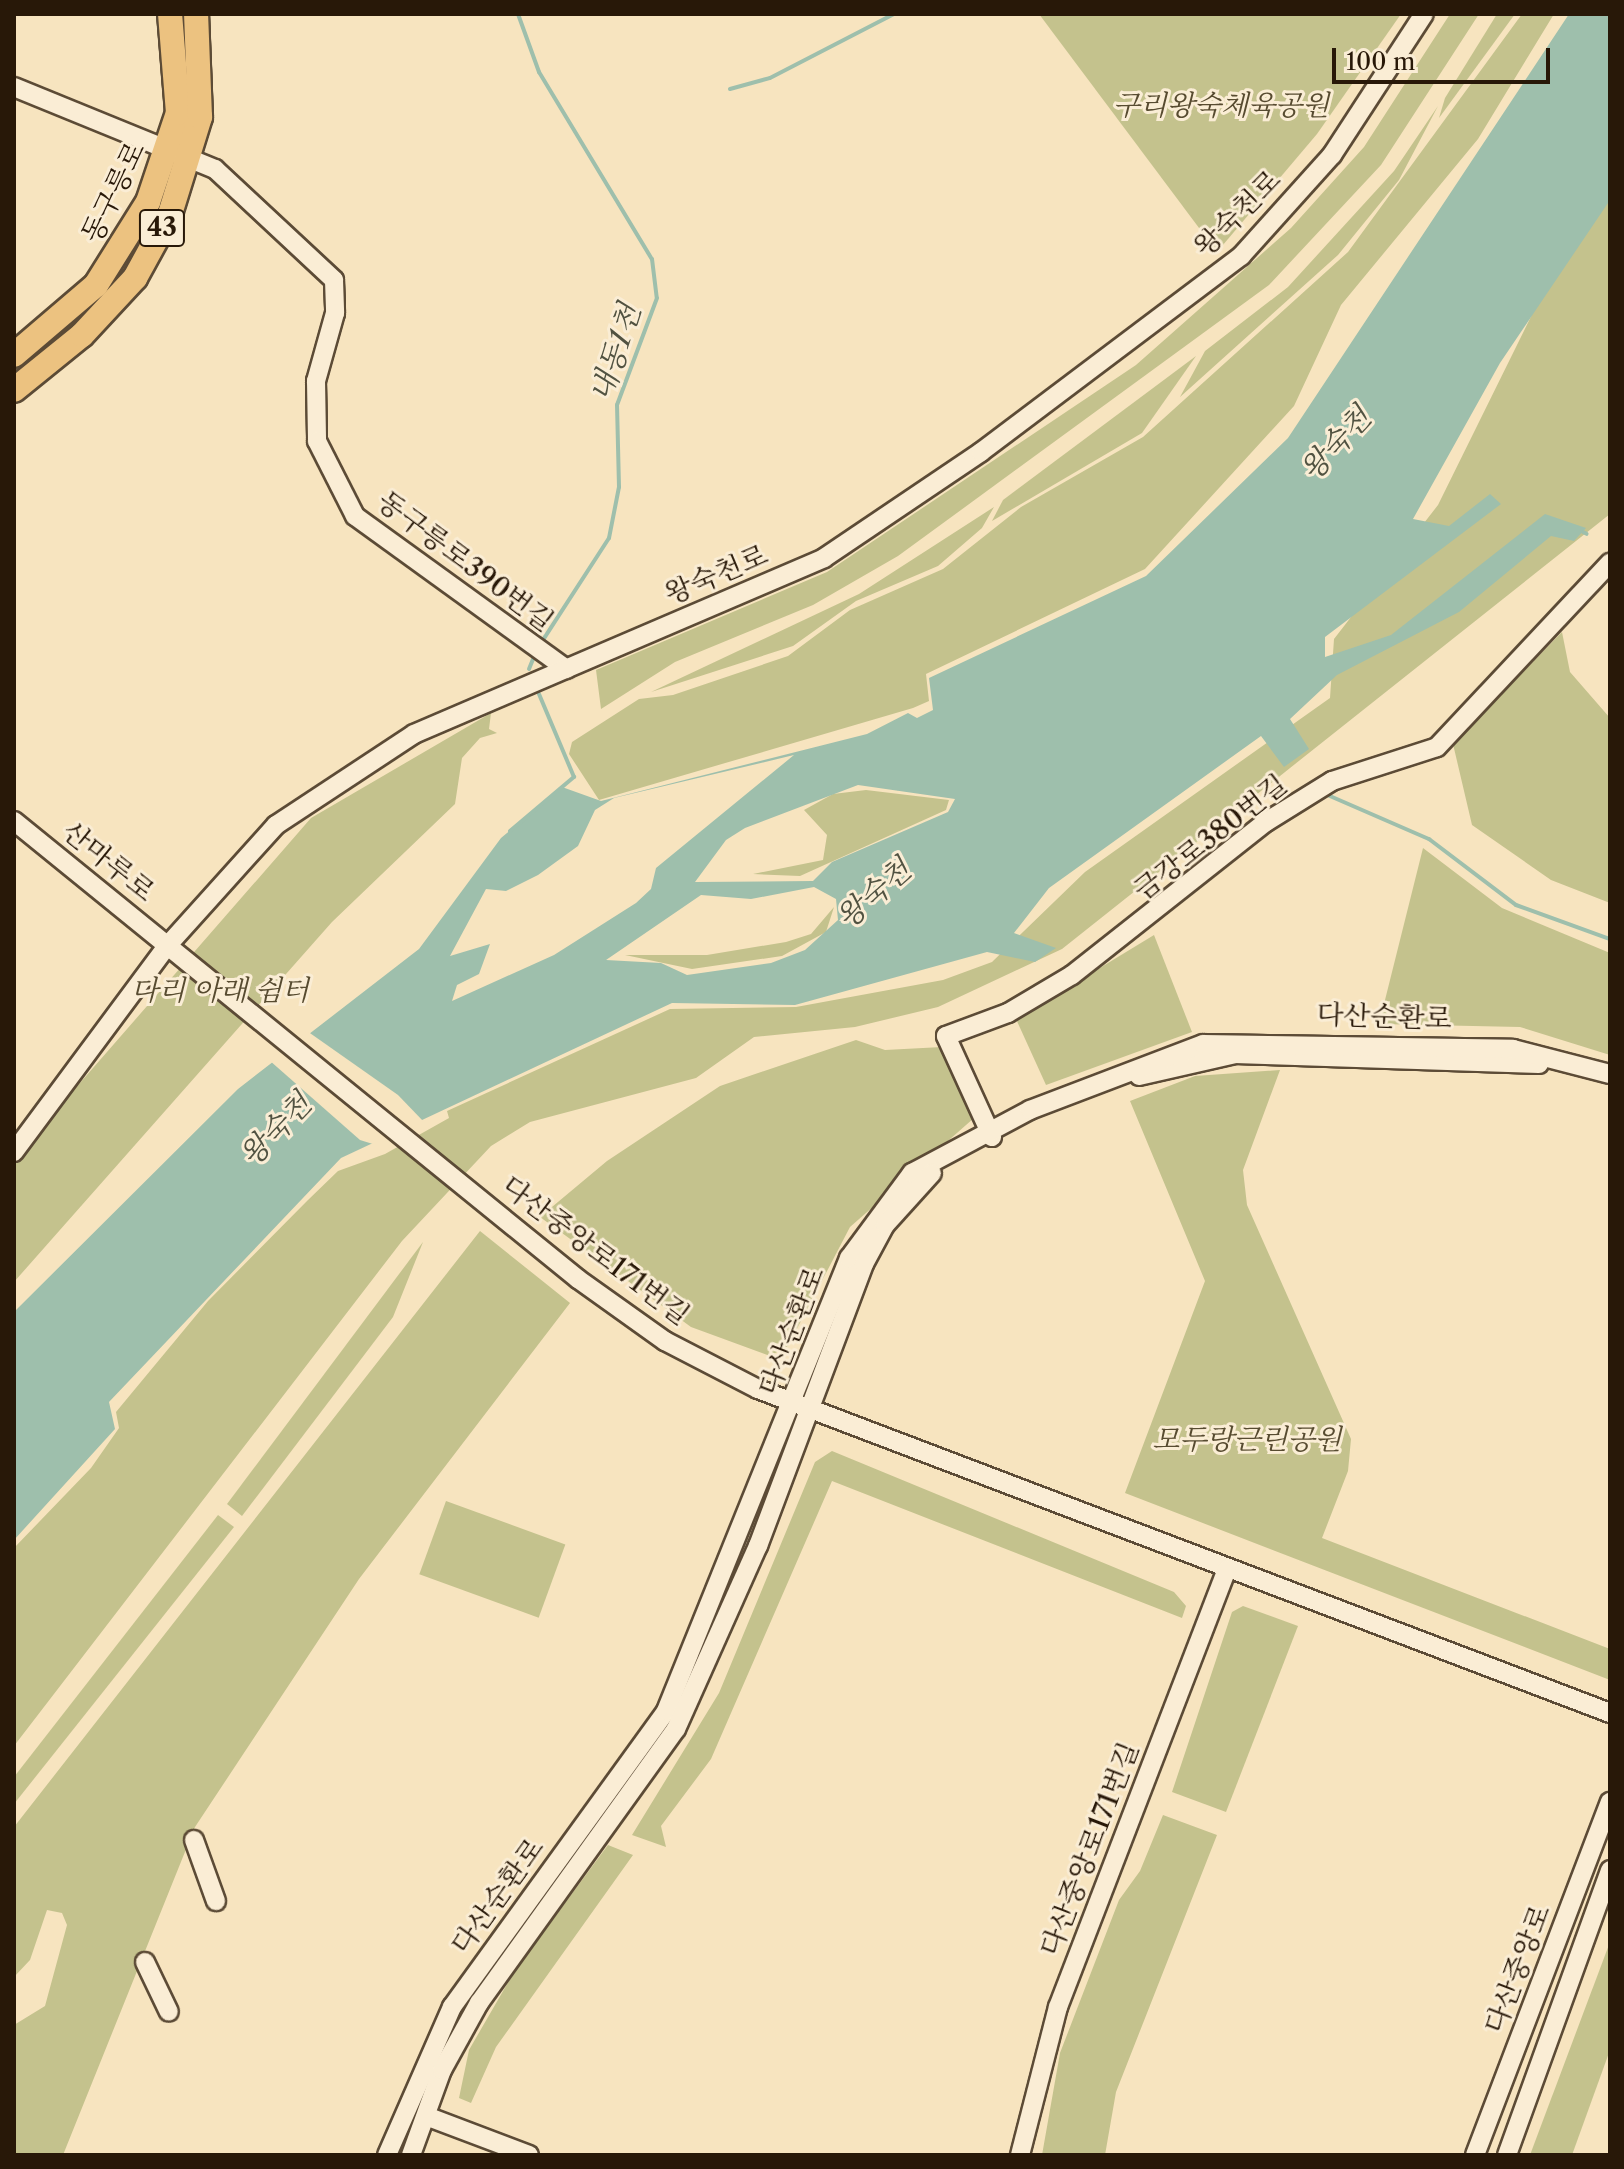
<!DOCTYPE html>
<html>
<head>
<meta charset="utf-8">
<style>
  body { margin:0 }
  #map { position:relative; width:1624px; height:2169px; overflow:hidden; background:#f7e4bf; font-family:"Libre Caslon Text","Noto Serif KR",serif }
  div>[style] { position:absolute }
  .green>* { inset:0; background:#c4c28d; transform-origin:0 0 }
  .water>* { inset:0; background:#9ebfac }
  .pier>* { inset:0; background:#f7e4bf }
  .stream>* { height:4px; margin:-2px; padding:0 2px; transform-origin:2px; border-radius:2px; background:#9ebfac }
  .roads { filter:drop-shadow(2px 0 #5c4b36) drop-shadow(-2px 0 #5c4b36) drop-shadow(0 2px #5c4b36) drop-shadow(0 -2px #5c4b36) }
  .minor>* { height:18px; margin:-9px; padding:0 9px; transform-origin:9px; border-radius:9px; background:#faedd5 }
  .major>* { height:24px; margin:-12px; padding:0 12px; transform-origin:12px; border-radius:12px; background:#ecc280 }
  span { translate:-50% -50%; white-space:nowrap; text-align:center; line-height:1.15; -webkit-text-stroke:6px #faedd5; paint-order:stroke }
  .shield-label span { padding:2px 6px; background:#faedd5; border:2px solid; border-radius:6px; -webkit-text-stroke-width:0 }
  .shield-label { font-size:26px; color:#281808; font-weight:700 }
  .park-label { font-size:28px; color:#574b30; font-style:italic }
  .street-label { font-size:28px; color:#281808 }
  .water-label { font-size:30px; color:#515241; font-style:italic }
  .frame { position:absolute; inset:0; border:16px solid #281808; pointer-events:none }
  .scale { position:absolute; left:1332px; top:48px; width:218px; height:36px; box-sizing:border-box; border:4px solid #281808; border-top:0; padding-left:10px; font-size:24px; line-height:28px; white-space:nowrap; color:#281808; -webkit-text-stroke:6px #faedd5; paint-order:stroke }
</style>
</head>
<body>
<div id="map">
  <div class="green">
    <div style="clip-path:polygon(1039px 14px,1401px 14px,1317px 134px,1217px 252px)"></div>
    <div style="clip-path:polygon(1450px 14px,1479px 14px,1381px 165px,1269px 285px,898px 556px,813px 605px,675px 662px,601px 709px,596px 670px,827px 572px,1136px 365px,1291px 228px,1364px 147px)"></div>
    <div style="clip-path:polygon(1497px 14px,1515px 14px,1439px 118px,1445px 98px)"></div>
    <div style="clip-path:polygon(1522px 14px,1554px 14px,1478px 139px,1341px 305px,1294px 406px,1145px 569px,926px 674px,929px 701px,913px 708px,599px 800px,569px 754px,572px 742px,639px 699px,673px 695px,788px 656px,850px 610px,943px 569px,1021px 507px,1143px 437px,1348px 252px)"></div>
    <div style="clip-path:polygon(1438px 106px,1399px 180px,1338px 255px,1180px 397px,1205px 351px,1288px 287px,1394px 171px)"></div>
    <div style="clip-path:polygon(1610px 185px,1610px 514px,1062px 949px,938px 1007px,855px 1027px,754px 1037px,696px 1078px,530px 1122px,491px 1146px,402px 1241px,14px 1746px,14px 1548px,91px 1468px,119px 1428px,116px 1412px,208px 1301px,308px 1200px,338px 1171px,385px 1154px,449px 1118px,447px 1111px,670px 1009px,796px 1007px,943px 980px,992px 962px,1085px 872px,1330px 698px,1334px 639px,1438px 505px,1553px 272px)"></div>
    <div style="clip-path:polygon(1196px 356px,1142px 433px,992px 521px,1003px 500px)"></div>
    <div style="clip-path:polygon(994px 507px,982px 528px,938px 566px,856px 601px,793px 646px,651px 692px,859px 594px)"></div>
    <div style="clip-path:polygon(1562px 632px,1570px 672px,1610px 718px,1610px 903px,1551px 880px,1472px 825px,1453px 744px)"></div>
    <div style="clip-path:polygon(491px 713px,489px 729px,497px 733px,480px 738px,462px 758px,455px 804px,332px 922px,14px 1282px,14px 1162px,66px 1099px,311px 818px)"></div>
    <div style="clip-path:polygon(866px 790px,949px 800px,946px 810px,800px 876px,753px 874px,823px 860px,827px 835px,804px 810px,833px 794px)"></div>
    <div style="clip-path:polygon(1423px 848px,1502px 908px,1610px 953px,1610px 1055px,1520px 1027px,1379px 1024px)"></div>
    <div style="clip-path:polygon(834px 907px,826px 932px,782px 956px,692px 969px,625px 955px,707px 955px,786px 942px,811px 934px)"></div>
    <div style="clip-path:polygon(1154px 935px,1192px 1032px,1046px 1085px,1016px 1019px)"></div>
    <div style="clip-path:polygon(856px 1040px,885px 1050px,942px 1047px,974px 1118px,850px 1227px,788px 1346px,770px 1356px,691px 1327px,540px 1217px,607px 1161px,720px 1086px)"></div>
    <div style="clip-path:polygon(1280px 1070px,1243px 1170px,1247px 1205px,1351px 1439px,1348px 1471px,1322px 1538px,1610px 1649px,1610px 1680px,1125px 1493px,1205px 1281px,1130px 1101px,1195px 1076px)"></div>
    <div style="clip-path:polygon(480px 1231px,570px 1303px,359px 1579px,195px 1827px,63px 2155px,14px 2155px,14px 2025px,45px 2006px,67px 1925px,62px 1913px,47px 1910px,30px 1960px,14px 1977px,14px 1827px)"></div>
    <div style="clip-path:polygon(423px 1242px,393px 1317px,242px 1516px,227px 1504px)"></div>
    <div style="clip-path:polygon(832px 1451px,1174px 1592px,1186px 1606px,1182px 1618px,832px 1481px,711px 1759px,661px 1826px,666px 1847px,632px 1835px,719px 1693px,815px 1462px)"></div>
    <div style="left:446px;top:1501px;width:127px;height:78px;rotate:20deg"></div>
    <div style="clip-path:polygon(218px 1515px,234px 1527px,14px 1804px,14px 1777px)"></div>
    <div style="clip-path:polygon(1243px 1606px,1298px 1626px,1226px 1812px,1172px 1792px,1232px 1612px)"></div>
    <div style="clip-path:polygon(1163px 1815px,1217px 1835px,1116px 2092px,1105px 2155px,1042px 2155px,1060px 2053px,1119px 1900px,1140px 1871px)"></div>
    <div style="clip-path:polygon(608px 1845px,633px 1855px,496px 2047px,471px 2103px,459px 2098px,469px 2050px,514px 1972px)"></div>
    <div style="clip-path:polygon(1610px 1942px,1610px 2050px,1572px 2155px,1530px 2155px)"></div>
  </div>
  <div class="water">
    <div style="clip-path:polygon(evenodd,1569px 14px,1610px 14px,1610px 200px,1500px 363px,1413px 519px,1449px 526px,1490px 494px,1501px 504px,1325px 637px,1325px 657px,1391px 635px,1545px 514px,1586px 528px,1574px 541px,1551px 536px,1459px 612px,1337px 675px,1290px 719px,1309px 749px,1284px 767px,1261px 736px,1049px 888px,1014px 933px,1056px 948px,1035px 962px,987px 952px,795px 1005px,672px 1003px,341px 1158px,109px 1402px,115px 1429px,14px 1540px,14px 1312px,238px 1089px,419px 949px,501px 838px,562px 787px,601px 801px,867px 734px,908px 713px,917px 718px,933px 710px,929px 678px,1146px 576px,1288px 438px,1569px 14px,794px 755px,656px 868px,651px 889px,636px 903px,554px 955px,452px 1001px,457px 985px,479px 974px,490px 944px,450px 956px,486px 889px,506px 891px,538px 875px,578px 846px,595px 810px,614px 798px,794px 755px,1569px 14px,858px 785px,955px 799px,948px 812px,832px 862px,813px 881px,695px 882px,726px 840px,745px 828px,858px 785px,1569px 14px,814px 887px,836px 899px,838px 920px,805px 950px,771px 963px,687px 975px,661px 963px,606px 960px,701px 895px,751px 899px,814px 887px)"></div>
  </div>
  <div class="pier">
    <div style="clip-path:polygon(307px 1031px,398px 1095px,424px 1122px,376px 1145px,360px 1140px,269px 1060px)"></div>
  </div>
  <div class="stream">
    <div style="left:518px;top:14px;width:62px;rotate:70.1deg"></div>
    <div style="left:539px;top:72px;width:218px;rotate:58.9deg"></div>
    <div style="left:652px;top:259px;width:39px;rotate:83deg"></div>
    <div style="left:657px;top:298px;width:114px;rotate:110.5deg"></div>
    <div style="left:617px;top:405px;width:82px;rotate:88.6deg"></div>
    <div style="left:619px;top:487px;width:52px;rotate:101.1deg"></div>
    <div style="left:609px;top:538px;width:125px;rotate:122.9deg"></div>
    <div style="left:730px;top:89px;width:41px;rotate:-15.4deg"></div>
    <div style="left:770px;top:78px;width:140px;rotate:-27.3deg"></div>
    <div style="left:1583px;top:532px;width:4px;rotate:27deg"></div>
    <div style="left:529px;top:669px;width:16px;rotate:-68deg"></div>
    <div style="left:1323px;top:793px;width:116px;rotate:23.5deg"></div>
    <div style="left:1429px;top:839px;width:109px;rotate:37.2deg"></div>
    <div style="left:1516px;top:905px;width:100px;rotate:19.9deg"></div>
    <div style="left:510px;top:831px;width:84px;rotate:-40.2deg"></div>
    <div style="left:574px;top:777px;width:90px;rotate:-112.9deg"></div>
  </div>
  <div class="roads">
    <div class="minor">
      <div style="left:14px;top:87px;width:217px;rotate:22.2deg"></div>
      <div style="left:215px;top:169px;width:163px;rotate:43deg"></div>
      <div style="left:334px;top:280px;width:33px;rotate:88deg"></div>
      <div style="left:335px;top:313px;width:71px;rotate:105.6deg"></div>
      <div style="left:316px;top:381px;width:60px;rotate:89deg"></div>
      <div style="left:317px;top:441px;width:84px;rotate:63.1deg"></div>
      <div style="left:355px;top:516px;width:261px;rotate:35.9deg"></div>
      <div style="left:14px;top:821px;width:727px;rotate:39.08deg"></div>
      <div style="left:578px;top:1279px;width:107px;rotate:35.5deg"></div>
      <div style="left:665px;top:1341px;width:105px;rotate:27.3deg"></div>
      <div style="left:758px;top:1389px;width:912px;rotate:20.82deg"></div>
      <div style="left:1139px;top:1076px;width:98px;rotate:-12.9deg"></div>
      <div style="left:1235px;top:1054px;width:304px;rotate:1.9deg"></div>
      <div style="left:992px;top:1137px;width:111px;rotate:-114.5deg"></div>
      <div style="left:946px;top:1036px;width:66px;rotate:-20.4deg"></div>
      <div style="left:1008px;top:1013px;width:74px;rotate:-30.7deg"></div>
      <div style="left:1072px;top:975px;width:247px;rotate:-38.3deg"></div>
      <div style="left:1266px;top:822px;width:78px;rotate:-31.8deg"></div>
      <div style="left:1332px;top:781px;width:110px;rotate:-17.9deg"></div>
      <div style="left:1437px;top:747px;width:253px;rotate:-46.8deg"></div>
      <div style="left:14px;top:1152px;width:258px;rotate:-53.4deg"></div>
      <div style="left:168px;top:945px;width:161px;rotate:-48deg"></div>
      <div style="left:276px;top:825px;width:165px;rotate:-33.4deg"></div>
      <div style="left:414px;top:734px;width:446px;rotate:-23.2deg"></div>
      <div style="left:824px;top:558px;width:189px;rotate:-34deg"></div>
      <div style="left:981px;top:452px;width:326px;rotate:-37deg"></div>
      <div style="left:1241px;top:256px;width:136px;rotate:-48deg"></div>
      <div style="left:1332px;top:155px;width:168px;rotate:-56.9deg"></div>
      <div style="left:194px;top:1840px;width:65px;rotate:70.2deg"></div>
      <div style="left:145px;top:1962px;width:55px;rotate:64.4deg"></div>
      <div style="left:426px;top:2116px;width:110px;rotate:20.7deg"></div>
      <div style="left:387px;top:2155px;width:162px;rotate:-66.3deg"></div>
      <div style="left:452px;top:2007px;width:365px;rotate:-54.1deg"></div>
      <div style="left:666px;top:1711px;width:489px;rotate:-68deg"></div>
      <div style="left:849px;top:1258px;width:106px;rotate:-53.5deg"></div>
      <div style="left:912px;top:1173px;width:134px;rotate:-28.1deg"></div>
      <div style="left:1030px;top:1110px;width:185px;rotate:-20.9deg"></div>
      <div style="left:1203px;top:1044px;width:310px;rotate:0.9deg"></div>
      <div style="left:1513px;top:1049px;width:100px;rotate:14.5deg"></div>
      <div style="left:411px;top:2155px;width:90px;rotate:-70deg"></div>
      <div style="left:442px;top:2070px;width:77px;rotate:-61.1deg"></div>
      <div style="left:479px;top:2003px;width:337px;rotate:-54.3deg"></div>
      <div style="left:676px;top:1729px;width:201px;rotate:-65.9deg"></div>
      <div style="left:758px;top:1546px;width:301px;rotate:-69.4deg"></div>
      <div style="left:864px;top:1264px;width:44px;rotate:-61.7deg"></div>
      <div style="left:885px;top:1225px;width:70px;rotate:-47.9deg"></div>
      <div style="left:1020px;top:2155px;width:153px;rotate:-75.6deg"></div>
      <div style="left:1058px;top:2007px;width:469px;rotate:-68.9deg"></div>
      <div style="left:1475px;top:2155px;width:378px;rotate:-69.1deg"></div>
      <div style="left:1507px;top:2155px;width:303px;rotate:-70.1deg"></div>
    </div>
    <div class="major">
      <div style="left:14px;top:355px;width:108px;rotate:-40.5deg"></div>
      <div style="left:96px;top:285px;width:98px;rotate:-57.9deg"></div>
      <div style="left:148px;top:202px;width:94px;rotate:-71.4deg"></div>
      <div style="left:178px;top:113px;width:99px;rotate:-94.6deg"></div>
      <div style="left:14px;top:390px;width:87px;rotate:-39deg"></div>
      <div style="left:82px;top:335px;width:78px;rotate:-47.1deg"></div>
      <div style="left:135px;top:278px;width:73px;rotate:-61.3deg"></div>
      <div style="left:170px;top:214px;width:102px;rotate:-72.8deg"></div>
      <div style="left:200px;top:117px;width:103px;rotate:-92.2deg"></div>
    </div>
  </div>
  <div class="shield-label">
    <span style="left:162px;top:228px">43</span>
  </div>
  <div class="park-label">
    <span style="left:1221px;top:105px">구리왕숙체육공원</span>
    <span style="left:220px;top:990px">다리 아래 쉼터</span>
    <span style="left:1247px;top:1439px">모두랑근린공원</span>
  </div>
  <div class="street-label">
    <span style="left:113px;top:192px;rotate:-64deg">동구릉로</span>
    <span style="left:1237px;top:213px;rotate:-45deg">왕숙천로</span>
    <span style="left:466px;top:561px;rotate:37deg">동구릉로390번길</span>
    <span style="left:716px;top:574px;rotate:-23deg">왕숙천로</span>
    <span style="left:1210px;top:837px;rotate:-38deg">금강로380번길</span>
    <span style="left:109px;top:861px;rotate:39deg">산마루로</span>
    <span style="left:1384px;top:1016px;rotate:2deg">다산순환로</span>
    <span style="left:596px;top:1250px;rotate:37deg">다산중앙로171번길</span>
    <span style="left:791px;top:1331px;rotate:-69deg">다산순환로</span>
    <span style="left:1089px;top:1849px;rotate:-69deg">다산중앙로171번길</span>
    <span style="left:497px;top:1896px;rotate:-54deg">다산순환로</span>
    <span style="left:1517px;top:1969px;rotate:-69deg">다산중앙로</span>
  </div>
  <div class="water-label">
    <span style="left:616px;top:353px;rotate:-72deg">내동1천</span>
    <span style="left:1336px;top:444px;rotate:-47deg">왕숙천</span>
    <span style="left:874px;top:894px;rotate:-41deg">왕숙천</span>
    <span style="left:276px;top:1130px;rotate:-46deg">왕숙천</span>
  </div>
  <div class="frame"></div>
  <div class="scale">100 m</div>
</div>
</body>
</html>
